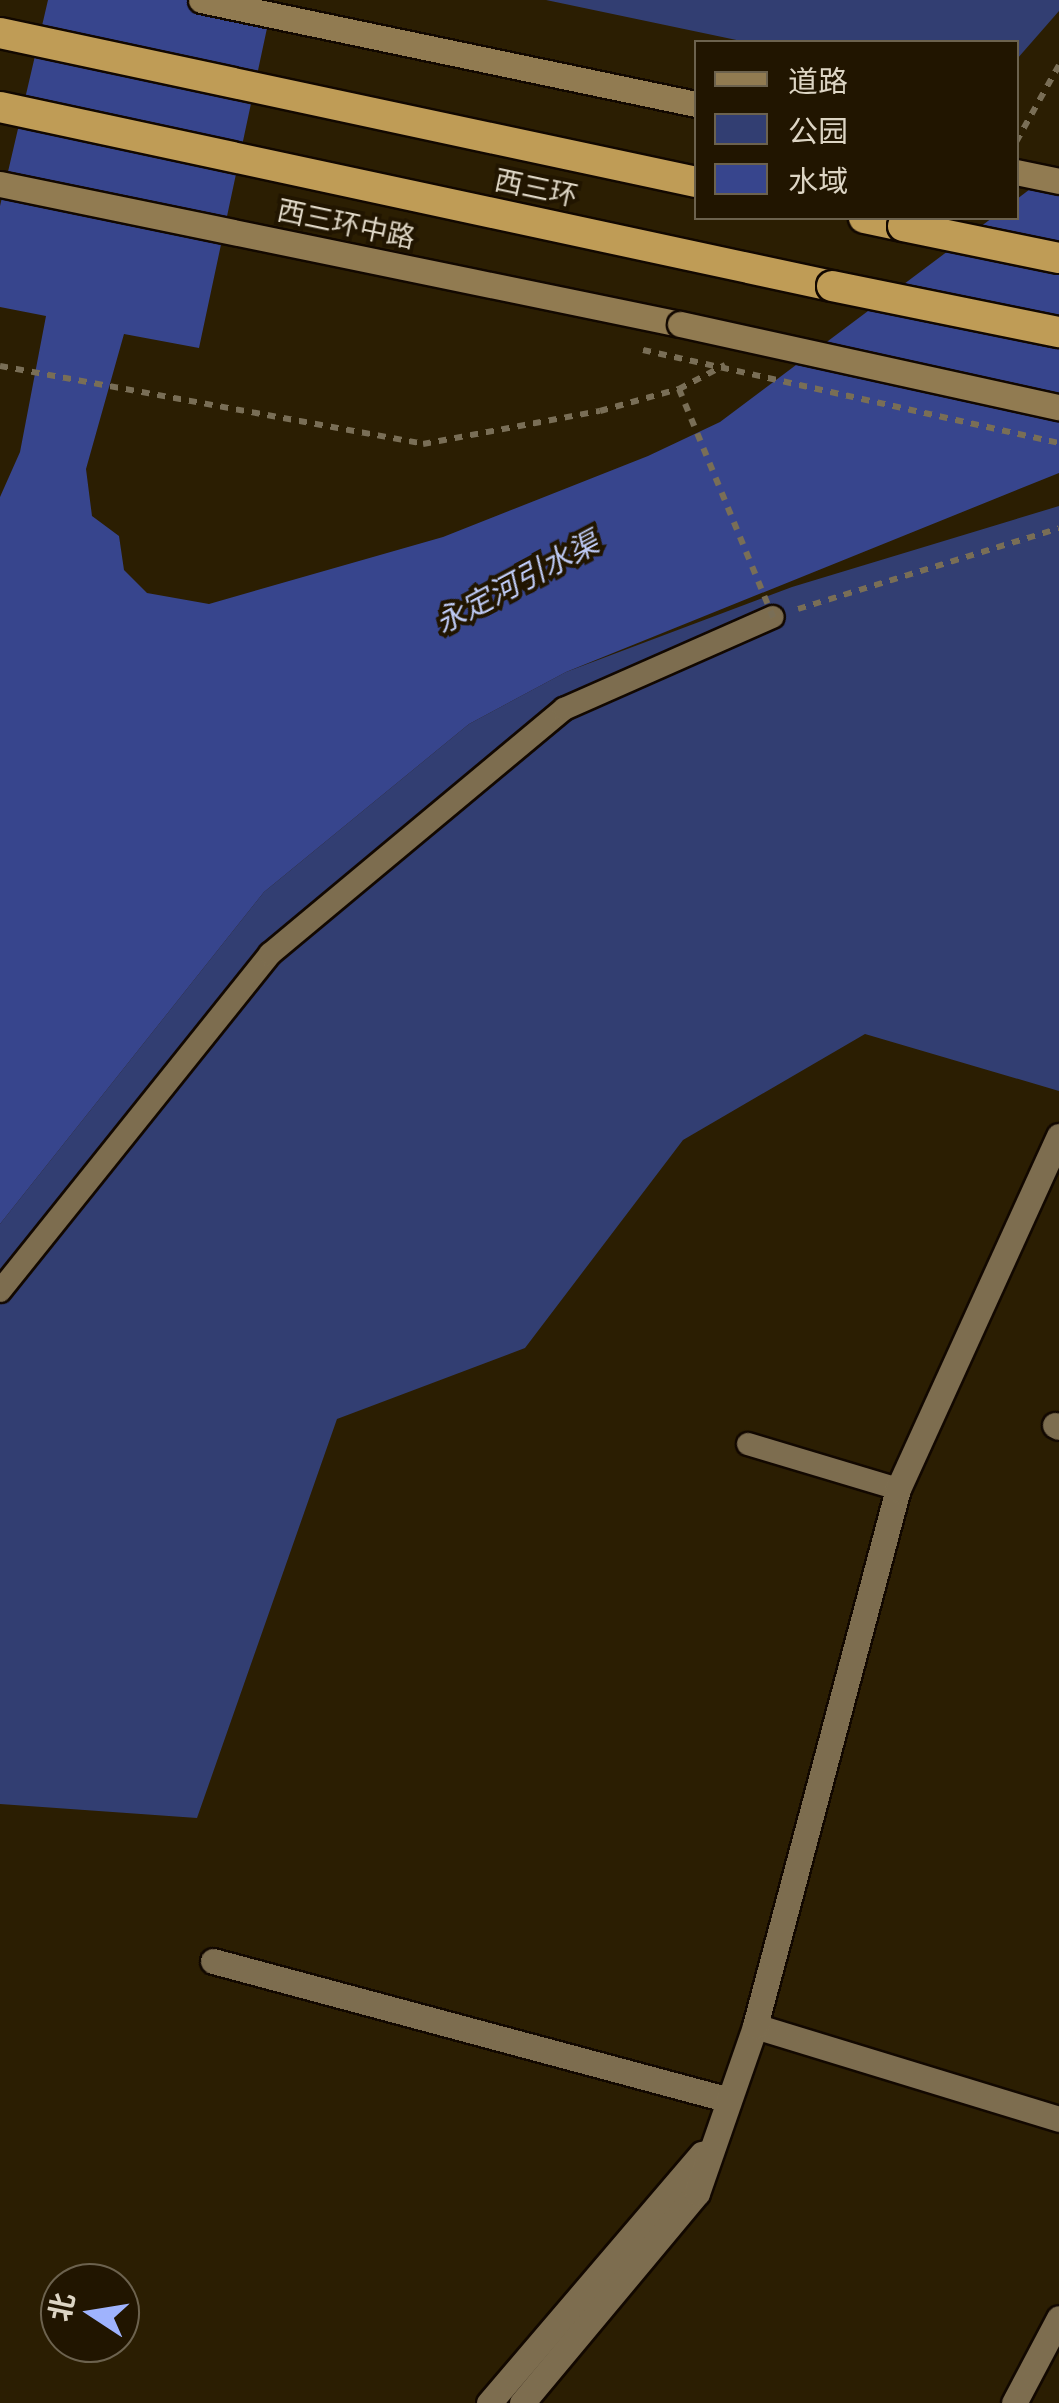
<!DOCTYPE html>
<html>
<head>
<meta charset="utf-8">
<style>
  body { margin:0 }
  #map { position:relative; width:1059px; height:2403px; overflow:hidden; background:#2b1e02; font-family:Rubik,"Noto Sans SC",sans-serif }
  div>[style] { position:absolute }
  .green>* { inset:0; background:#323e72 }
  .water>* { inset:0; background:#37458d }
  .path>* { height:6px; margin-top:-3px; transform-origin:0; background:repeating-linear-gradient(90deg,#796e56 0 8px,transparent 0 16px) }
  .roads { filter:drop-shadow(2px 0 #120800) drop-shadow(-2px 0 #120800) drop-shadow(0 2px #120800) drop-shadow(0 -2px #120800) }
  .lane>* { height:22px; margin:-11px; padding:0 11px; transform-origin:11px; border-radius:11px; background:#7d6d4f }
  .street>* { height:25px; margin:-12.5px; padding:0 12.5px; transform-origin:12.5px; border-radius:12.5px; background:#7d6d4f }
  .secondary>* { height:25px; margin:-12.5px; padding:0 12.5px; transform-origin:12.5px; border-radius:12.5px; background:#917b51 }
  .highway>* { height:30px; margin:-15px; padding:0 15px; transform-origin:15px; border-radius:15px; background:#bf9c56 }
  .path-bridge>* { height:6px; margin-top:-3px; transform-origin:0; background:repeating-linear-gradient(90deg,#796e56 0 8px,transparent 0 16px) }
  .bridges { filter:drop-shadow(2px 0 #120800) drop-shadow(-2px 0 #120800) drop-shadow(0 2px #120800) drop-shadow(0 -2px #120800) }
  .secondary-bridge>* { height:25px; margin:-12.5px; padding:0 12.5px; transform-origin:12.5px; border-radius:12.5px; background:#917b51 }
  .highway-bridge>* { height:30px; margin:-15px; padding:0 15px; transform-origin:15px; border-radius:15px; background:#bf9c56 }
  span { translate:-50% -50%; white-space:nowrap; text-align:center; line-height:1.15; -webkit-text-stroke:8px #211500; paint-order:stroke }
  .street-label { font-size:28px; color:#ddd5c4 }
  .water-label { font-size:30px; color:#bdc9f3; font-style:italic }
  .legend { position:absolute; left:694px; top:40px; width:325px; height:180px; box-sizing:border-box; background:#211500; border:2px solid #6c624e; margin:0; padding:12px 18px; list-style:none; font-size:30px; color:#ddd5c4 }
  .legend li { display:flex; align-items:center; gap:20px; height:50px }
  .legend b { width:50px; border:2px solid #6c624e }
  .north { position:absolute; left:40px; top:2263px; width:100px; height:100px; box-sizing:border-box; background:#211500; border:2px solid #6c624e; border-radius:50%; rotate:282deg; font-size:28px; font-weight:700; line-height:40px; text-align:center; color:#ddd5c4 }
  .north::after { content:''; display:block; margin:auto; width:35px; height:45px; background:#9fb3fd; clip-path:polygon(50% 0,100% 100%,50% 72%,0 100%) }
</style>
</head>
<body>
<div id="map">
  <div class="green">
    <div style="clip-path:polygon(546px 0,1059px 0,1059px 11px,1017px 59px,1016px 42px,746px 42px)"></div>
    <div style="clip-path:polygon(1059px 506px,1059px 1091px,865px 1034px,683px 1140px,525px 1348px,337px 1419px,197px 1818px,0 1804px,0 1224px,264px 892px,469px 724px,566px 672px,792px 587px)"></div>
  </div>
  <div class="water">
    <div style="clip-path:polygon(48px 0,273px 0,199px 348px,124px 334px,86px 469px,92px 516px,119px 536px,124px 570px,147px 593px,209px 604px,443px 537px,648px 456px,720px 422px,992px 218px,1016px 218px,1017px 199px,1059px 167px,1059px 473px,566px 672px,469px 724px,264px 892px,0 1224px,0 497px,20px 452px,46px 316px,0 307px,0 206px)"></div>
  </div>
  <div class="path">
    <div style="left:1016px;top:142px;width:88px;rotate:-60.8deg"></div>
    <div style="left:0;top:366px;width:430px;rotate:10.4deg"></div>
    <div style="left:423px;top:444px;width:180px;rotate:-10.6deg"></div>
    <div style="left:600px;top:411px;width:82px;rotate:-15.6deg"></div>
    <div style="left:679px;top:389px;width:52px;rotate:-27.6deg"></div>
    <div style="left:798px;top:609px;width:273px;rotate:-17.2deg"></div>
  </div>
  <div class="roads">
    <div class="lane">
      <div style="left:0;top:1291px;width:432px;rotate:-51.3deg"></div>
      <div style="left:270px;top:954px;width:383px;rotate:-39.8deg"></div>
      <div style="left:564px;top:709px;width:228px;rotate:-23.8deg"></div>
      <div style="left:748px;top:1444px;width:157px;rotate:16.7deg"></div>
    </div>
    <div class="street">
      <div style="left:1055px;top:1425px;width:4px;rotate:27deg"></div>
      <div style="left:213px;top:1961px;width:531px;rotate:15.06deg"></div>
      <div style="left:755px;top:2026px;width:318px;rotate:17deg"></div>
      <div style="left:489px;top:2403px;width:328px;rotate:-49.5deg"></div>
      <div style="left:522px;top:2403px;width:273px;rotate:-50.2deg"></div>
      <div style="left:697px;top:2193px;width:177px;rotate:-70.8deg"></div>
      <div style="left:755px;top:2026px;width:556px;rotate:-75.09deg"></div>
      <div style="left:898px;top:1489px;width:388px;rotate:-65.5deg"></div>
      <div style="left:1014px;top:2403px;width:96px;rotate:-62.1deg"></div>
    </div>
    <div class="secondary">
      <div style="left:201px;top:0;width:506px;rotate:11.87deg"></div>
      <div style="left:1016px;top:172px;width:44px;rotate:11.8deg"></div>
      <div style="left:0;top:184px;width:694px;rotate:11.63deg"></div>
    </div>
    <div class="highway">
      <div style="left:0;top:33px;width:712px;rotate:12.08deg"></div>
      <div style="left:0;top:107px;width:851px;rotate:12.14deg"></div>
      <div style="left:864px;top:218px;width:40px;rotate:12deg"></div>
    </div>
  </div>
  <div class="path-bridge">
    <div style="left:643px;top:350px;width:426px;rotate:12.6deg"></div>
    <div style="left:679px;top:389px;width:247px;rotate:67.6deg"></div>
  </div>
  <div class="bridges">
    <div class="secondary-bridge">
      <div style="left:680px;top:324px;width:388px;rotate:12.4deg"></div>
    </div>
    <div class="highway-bridge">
      <div style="left:903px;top:226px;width:159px;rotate:11.6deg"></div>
      <div style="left:832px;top:286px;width:232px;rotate:11.5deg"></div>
    </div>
  </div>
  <div class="street-label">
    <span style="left:536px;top:189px;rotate:12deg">西三环</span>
    <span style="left:346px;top:225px;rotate:12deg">西三环中路</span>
  </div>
  <div class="water-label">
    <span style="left:517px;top:583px;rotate:-28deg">永定河引水渠</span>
  </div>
  <ul class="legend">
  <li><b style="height:12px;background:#917b51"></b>道路</li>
  <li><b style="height:28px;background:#323e72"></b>公园</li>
  <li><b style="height:28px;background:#37458d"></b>水域</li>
  </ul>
  <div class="north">北</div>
</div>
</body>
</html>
